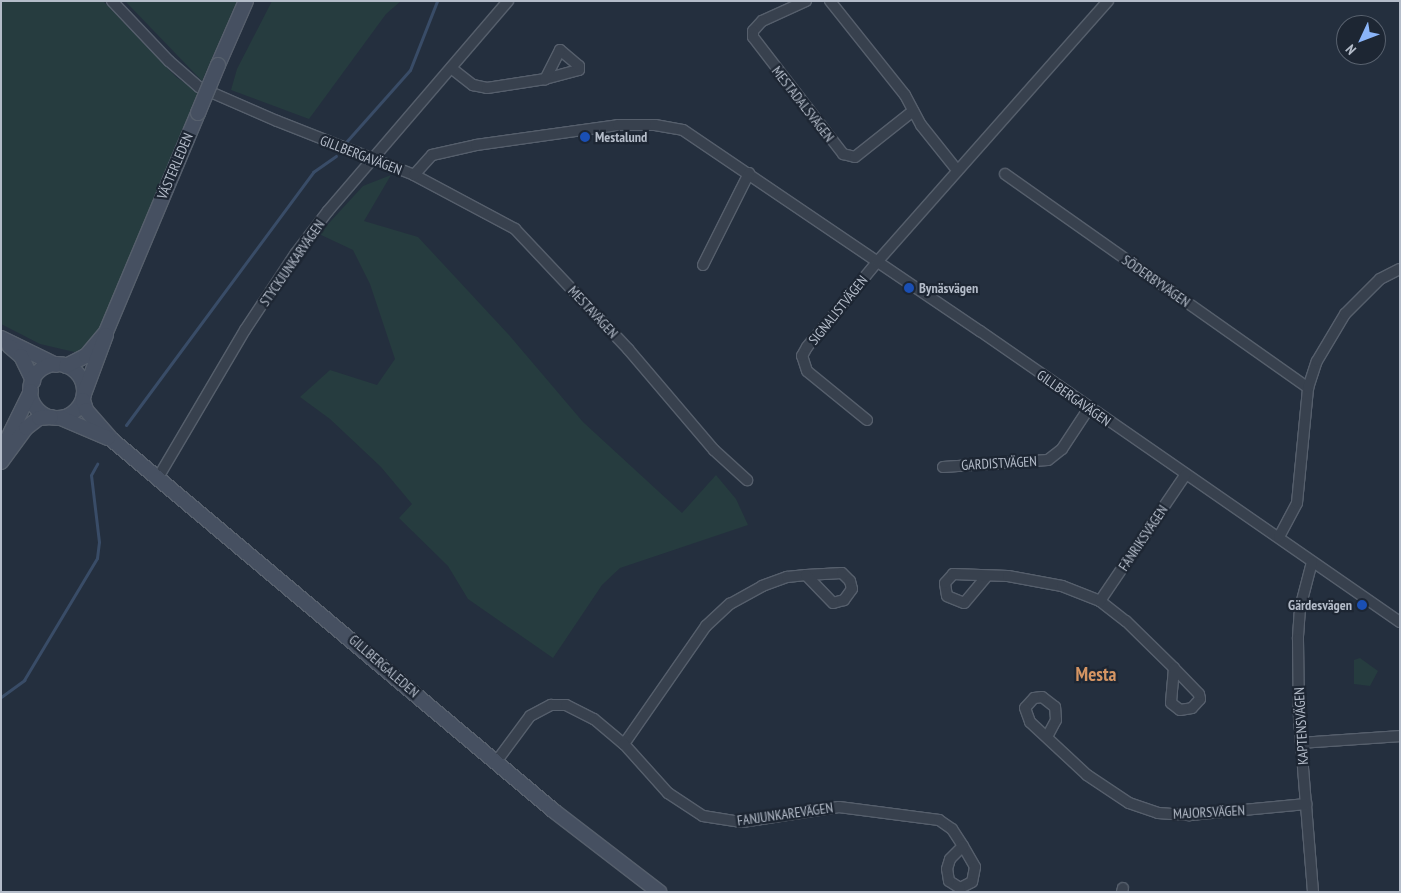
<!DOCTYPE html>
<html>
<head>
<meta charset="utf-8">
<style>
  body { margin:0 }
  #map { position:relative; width:1401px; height:893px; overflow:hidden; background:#242f3e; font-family:"PT Sans Narrow",sans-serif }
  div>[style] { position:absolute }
  .green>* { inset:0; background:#263c3f }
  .stream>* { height:3px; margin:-1.5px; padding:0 1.5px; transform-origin:1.5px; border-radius:1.5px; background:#394c67 }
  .roads { filter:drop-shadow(1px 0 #565f6c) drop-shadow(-1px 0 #565f6c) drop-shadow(0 1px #565f6c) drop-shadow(0 -1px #565f6c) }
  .street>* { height:10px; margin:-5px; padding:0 5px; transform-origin:5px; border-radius:5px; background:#38414e }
  .secondary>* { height:14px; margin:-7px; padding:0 7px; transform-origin:7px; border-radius:7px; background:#465061 }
  .secondary>.ring { margin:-7px; padding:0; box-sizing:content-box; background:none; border:14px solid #465061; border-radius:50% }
  .bridges { filter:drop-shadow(1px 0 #565f6c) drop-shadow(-1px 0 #565f6c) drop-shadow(0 1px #565f6c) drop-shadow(0 -1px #565f6c) }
  .secondary-bridge>* { height:14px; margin:-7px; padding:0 7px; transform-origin:7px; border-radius:7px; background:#465061 }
  .dots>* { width:14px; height:14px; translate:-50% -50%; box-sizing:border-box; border:2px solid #1d2633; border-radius:50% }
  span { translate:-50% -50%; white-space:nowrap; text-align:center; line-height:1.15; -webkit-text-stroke:4.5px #1d2633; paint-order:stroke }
  .street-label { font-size:14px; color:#b4bcc9 }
  .poi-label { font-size:14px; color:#b4bcc9; font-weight:700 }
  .left { translate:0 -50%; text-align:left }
  .right { translate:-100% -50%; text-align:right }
  .district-label { font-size:19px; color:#d59563; font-weight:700 }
  .frame { position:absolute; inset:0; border:2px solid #b4bcc9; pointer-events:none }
  .north { position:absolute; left:1336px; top:15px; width:50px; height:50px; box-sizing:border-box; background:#1d2633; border:1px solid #59626f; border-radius:50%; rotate:227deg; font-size:14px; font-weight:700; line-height:20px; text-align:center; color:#b4bcc9 }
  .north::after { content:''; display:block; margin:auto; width:18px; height:22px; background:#8ab4f8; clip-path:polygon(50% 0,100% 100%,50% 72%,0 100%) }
</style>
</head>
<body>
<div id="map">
  <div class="green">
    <div style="clip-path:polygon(1px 1px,103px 1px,176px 77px,198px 92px,100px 328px,83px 354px,40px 344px,1px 324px)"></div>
    <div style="clip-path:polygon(125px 1px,237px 1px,202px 81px)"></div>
    <div style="clip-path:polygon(272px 1px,401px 1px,386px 14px,309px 119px,231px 90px,237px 69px)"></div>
    <div style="clip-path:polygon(391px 175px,364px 221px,418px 237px,509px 335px,583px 422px,682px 513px,716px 475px,736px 499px,748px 525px,620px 568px,602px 585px,553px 658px,468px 599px,448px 566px,399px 518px,412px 504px,381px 467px,330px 419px,300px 397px,330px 370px,377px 385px,395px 359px,370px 284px,353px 250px,319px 234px,363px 186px)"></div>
    <div style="clip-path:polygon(1360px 658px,1378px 671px,1370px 686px,1354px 684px,1354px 660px)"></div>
  </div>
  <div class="stream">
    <div style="left:346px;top:142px;width:96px;rotate:-48.4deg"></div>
    <div style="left:410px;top:70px;width:74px;rotate:-68.6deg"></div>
    <div style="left:126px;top:425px;width:315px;rotate:-53.5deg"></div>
    <div style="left:313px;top:172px;width:28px;rotate:-35deg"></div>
    <div style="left:1px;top:697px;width:29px;rotate:-36deg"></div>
    <div style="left:24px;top:680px;width:142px;rotate:-59.1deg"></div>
    <div style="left:97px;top:558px;width:16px;rotate:-83deg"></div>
    <div style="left:99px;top:542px;width:67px;rotate:-96.8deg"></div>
    <div style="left:91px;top:475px;width:13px;rotate:-61deg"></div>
  </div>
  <div class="roads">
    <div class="street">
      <div style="left:112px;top:1px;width:83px;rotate:46.5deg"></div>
      <div style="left:169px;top:61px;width:40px;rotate:41deg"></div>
      <div style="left:199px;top:87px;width:85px;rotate:23.6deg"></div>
      <div style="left:277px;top:121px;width:147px;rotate:21.5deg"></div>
      <div style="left:414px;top:175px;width:115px;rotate:28.1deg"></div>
      <div style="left:515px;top:229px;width:165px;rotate:46.7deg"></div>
      <div style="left:628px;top:349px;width:133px;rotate:49.6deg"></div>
      <div style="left:714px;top:450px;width:45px;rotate:42.3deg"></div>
      <div style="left:806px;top:1px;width:48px;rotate:155.6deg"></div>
      <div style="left:762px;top:21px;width:13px;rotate:132deg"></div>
      <div style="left:753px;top:31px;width:6px;rotate:90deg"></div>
      <div style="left:753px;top:37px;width:148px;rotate:52.4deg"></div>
      <div style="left:843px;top:154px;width:12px;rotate:14deg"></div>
      <div style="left:855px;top:157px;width:74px;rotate:-38.4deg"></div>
      <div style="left:830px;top:1px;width:120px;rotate:51.4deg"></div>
      <div style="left:905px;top:95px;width:34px;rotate:62deg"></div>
      <div style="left:921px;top:125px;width:58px;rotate:51.3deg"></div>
      <div style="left:451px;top:68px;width:28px;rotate:38deg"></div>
      <div style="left:473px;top:85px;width:14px;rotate:12deg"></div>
      <div style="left:487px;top:88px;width:59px;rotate:-8.8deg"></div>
      <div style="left:545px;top:79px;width:35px;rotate:-15deg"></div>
      <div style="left:579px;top:70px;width:4px;rotate:-90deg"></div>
      <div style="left:579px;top:66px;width:25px;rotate:-140deg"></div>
      <div style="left:560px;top:50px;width:33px;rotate:117deg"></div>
      <div style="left:1005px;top:174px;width:371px;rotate:35.2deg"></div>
      <div style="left:414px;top:175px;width:27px;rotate:-48deg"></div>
      <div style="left:432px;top:155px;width:45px;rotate:-12.8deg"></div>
      <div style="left:476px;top:145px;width:143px;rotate:-8deg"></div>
      <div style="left:618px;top:125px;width:37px"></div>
      <div style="left:655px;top:125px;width:28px;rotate:10deg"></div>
      <div style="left:683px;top:130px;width:359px;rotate:34.1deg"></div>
      <div style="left:980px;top:331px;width:511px;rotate:34.72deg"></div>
      <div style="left:703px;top:265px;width:103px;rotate:-63.4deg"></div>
      <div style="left:867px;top:420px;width:77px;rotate:-140.8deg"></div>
      <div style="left:807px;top:371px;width:16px;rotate:-108deg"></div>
      <div style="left:802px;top:356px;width:10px;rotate:-61deg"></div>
      <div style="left:807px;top:347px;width:110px;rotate:-50.5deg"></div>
      <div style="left:877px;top:262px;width:349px;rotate:-48.5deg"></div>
      <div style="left:943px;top:467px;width:105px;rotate:-3.8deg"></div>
      <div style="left:1048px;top:460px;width:18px;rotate:-38deg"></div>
      <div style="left:1062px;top:449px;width:49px;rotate:-56.6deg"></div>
      <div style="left:159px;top:476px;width:169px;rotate:-59.5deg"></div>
      <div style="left:245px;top:330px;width:92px;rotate:-56.5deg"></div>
      <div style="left:296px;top:253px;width:53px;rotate:-52.7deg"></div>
      <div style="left:328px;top:211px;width:277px;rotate:-49.4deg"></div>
      <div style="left:1279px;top:537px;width:38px;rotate:-62deg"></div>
      <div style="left:1297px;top:503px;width:116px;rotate:-84.5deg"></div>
      <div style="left:1308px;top:388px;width:28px;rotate:-72deg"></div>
      <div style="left:1317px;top:361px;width:55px;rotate:-59.2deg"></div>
      <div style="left:1345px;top:314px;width:49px;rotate:-45deg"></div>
      <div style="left:1380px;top:279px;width:22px;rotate:-27deg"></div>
      <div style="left:1312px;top:562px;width:48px;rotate:104.6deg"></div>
      <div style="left:1300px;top:608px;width:31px;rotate:94deg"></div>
      <div style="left:1298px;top:639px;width:79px;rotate:89.3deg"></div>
      <div style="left:1299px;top:718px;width:175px;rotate:85.4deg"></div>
      <div style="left:987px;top:576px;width:35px;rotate:130deg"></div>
      <div style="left:964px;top:603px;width:18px;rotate:-158deg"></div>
      <div style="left:947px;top:596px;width:13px;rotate:-99deg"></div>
      <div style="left:945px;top:583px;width:12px;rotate:-48deg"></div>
      <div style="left:953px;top:574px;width:55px;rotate:2.1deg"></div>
      <div style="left:1008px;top:576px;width:55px;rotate:10.5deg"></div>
      <div style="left:1062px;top:586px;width:41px;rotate:21.5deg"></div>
      <div style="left:1100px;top:601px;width:33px;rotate:38deg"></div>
      <div style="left:1126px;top:621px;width:67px;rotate:44.4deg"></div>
      <div style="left:1174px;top:668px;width:35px;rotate:95deg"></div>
      <div style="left:1171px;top:703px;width:11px;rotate:38deg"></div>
      <div style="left:1180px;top:710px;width:12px;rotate:-9deg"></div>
      <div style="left:1192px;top:708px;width:12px;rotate:-48deg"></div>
      <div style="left:1200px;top:699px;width:5px;rotate:-101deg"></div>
      <div style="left:1199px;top:694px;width:36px;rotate:-134deg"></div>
      <div style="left:1100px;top:601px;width:153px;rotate:-55.9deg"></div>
      <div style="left:1047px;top:737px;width:19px;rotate:-62deg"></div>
      <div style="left:1056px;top:720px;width:13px;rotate:-94deg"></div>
      <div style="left:1055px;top:707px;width:16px;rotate:-142deg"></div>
      <div style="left:1042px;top:697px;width:8px;rotate:173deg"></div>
      <div style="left:1034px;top:698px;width:13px;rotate:132deg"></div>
      <div style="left:1025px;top:708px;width:15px;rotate:70deg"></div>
      <div style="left:1030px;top:722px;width:78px;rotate:42.9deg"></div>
      <div style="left:1087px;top:775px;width:50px;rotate:33.7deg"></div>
      <div style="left:1129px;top:803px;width:31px;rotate:19deg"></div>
      <div style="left:1158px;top:813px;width:32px;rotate:4deg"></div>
      <div style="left:1190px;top:815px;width:117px;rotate:-5.4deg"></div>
      <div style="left:1301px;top:743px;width:99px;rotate:-4deg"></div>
      <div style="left:624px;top:744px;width:144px;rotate:-55.2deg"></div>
      <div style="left:706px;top:626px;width:33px;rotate:-43deg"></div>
      <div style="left:730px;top:604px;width:37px;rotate:-29deg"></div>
      <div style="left:762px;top:586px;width:27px;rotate:-20deg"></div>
      <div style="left:787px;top:577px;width:19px;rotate:-6deg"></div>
      <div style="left:806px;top:575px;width:36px;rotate:-3deg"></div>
      <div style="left:842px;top:573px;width:11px;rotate:45deg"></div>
      <div style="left:850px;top:581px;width:8px;rotate:76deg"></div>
      <div style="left:852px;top:589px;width:14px;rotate:126deg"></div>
      <div style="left:844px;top:600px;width:11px;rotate:165deg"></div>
      <div style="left:833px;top:603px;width:39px;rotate:-134deg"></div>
      <div style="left:496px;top:762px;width:57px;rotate:-53.5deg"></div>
      <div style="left:530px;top:716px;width:24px;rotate:-28deg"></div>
      <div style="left:551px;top:705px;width:15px"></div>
      <div style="left:566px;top:705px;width:31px;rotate:27deg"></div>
      <div style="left:594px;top:719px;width:39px;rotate:40deg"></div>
      <div style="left:624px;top:744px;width:66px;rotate:48.1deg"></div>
      <div style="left:668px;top:793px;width:42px;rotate:33.3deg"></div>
      <div style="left:703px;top:816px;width:39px;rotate:9deg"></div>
      <div style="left:742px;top:822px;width:98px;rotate:-8.8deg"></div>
      <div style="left:839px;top:807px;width:101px;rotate:7.4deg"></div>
      <div style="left:939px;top:820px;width:16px;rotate:35deg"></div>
      <div style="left:952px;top:829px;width:20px;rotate:57deg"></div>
      <div style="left:963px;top:846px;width:24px;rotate:60deg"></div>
      <div style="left:975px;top:867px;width:15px;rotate:101deg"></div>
      <div style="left:972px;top:882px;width:13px;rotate:153deg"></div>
      <div style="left:960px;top:888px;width:13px;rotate:-148deg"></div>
      <div style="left:949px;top:881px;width:12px;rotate:-99deg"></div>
      <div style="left:947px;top:869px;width:10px;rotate:-73deg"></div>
      <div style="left:950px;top:859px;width:18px;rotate:-45deg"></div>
      <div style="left:1122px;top:892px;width:4px;rotate:-76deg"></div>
    </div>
    <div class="secondary">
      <div style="left:218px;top:65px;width:70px;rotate:-66.4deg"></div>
      <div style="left:1px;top:338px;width:61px;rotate:26.1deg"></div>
      <div style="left:9px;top:346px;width:16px;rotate:40deg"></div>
      <div style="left:21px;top:356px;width:28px;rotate:64deg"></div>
      <div class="ring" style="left:30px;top:364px;width:40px;height:40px"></div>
      <div style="left:66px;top:366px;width:22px;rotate:-27deg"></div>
      <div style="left:86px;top:356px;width:31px;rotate:-50deg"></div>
      <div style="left:106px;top:332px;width:238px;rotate:-67.2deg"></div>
      <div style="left:84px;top:394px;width:63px;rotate:-69.6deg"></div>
      <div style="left:83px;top:400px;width:10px;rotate:73deg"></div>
      <div style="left:86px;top:410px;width:38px;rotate:49deg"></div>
      <div style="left:111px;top:439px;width:578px;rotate:40.02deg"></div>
      <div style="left:554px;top:811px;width:133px;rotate:37.6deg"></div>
      <div style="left:61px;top:418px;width:51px;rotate:23.1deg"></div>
      <div style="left:1px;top:452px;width:68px;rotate:-63.8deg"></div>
      <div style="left:1px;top:462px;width:42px;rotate:-53.7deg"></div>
      <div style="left:26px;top:428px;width:16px;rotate:-38deg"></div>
      <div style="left:39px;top:418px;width:12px;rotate:-5deg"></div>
    </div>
  </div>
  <div class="bridges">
    <div class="secondary-bridge">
      <div style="left:198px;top:113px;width:52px;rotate:-67.4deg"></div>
    </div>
  </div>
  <div class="dots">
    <div style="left:585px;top:137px;background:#1a4fb4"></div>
    <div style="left:909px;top:288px;background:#1a4fb4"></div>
    <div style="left:1362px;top:605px;background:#1a4fb4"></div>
  </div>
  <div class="street-label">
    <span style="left:803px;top:104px;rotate:52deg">MESTADALSVÄGEN</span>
    <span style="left:361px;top:155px;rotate:21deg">GILLBERGAVÄGEN</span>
    <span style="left:175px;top:166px;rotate:-67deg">VÄSTERLEDEN</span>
    <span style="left:292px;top:263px;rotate:-55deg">STYCKJUNKARVÄGEN</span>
    <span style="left:1156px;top:281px;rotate:35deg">SÖDERBYVÄGEN</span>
    <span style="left:838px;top:310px;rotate:-51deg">SIGNALISTVÄGEN</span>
    <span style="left:593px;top:312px;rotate:47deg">MESTAVÄGEN</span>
    <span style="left:1074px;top:398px;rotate:35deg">GILLBERGAVÄGEN</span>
    <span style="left:999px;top:463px;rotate:-3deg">GARDISTVÄGEN</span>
    <span style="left:1143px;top:538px;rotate:-56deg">FÄNRIKSVÄGEN</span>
    <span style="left:384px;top:666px;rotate:41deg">GILLBERGALEDEN</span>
    <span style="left:1301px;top:726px;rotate:-93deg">KAPTENSVÄGEN</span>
    <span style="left:1209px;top:812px;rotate:-3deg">MAJORSVÄGEN</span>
    <span style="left:785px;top:814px;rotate:-8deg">FANJUNKAREVÄGEN</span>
  </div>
  <div class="poi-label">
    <span class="left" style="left:595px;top:137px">Mestalund</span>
    <span class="left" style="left:919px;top:288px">Bynäsvägen</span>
    <span class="right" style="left:1352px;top:605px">Gärdesvägen</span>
  </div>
  <div class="district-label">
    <span style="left:1096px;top:675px">Mesta</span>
  </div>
  <div class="frame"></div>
  <div class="north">N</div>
</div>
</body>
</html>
